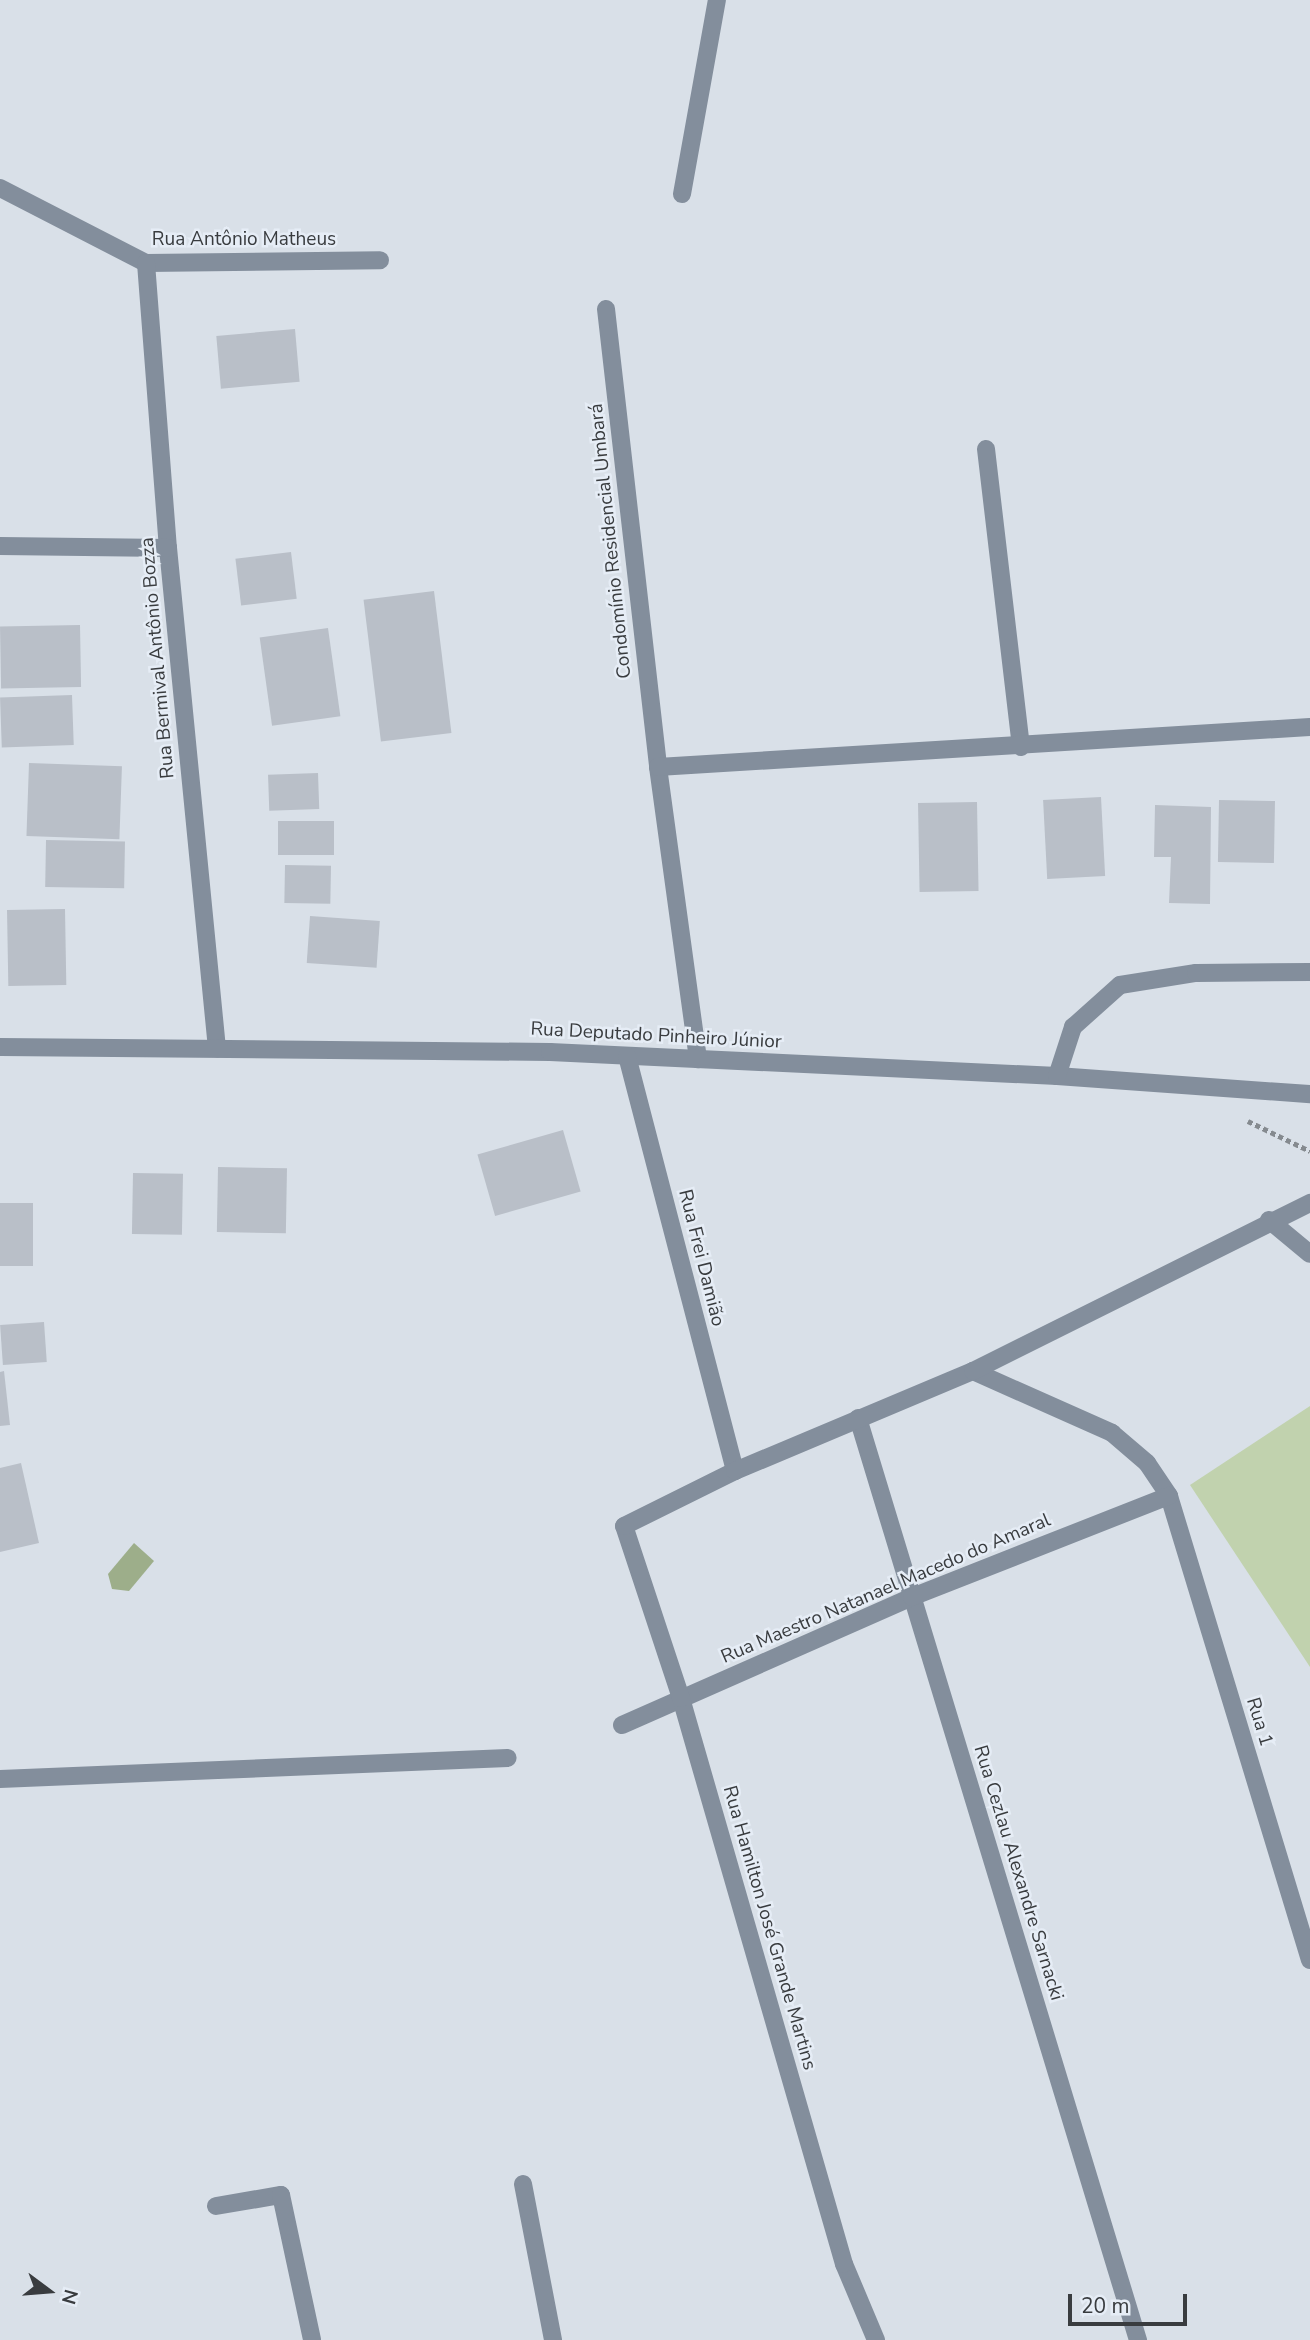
<!DOCTYPE html>
<html>
<head>
<meta charset="utf-8">
<style>
  body { margin:0 }
  #map { position:relative; width:1310px; height:2340px; overflow:hidden; background:#d9e0e8; font-family:"Nunito Sans",sans-serif }
  div>[style] { position:absolute }
  .green>* { inset:0; background:#c1d2ae }
  .water>* { inset:0; background:#9dae8a }
  .building>* { inset:0; background:#b9bfc8; transform-origin:0 0 }
  .path>* { height:4.5px; margin-top:-2.25px; transform-origin:0; background:repeating-linear-gradient(90deg,#858a8f 0 5px,transparent 0 8.5px) }
  .minor>* { height:18px; margin:-9px; padding:0 9px; transform-origin:9px; border-radius:9px; background:#838e9c }
  span { translate:-50% -50%; white-space:nowrap; text-align:center; line-height:1.15; -webkit-text-stroke:5px #e6edf6; paint-order:stroke }
  .street-label { font-size:19px; color:#393c3f }
  .north { position:absolute; left:14px; top:2256px; width:70px; height:70px; -webkit-text-stroke:5px #e6edf6; paint-order:stroke; rotate:106deg; font-size:19px; font-weight:700; line-height:28px; text-align:center; color:#393c3f }
  .north::after { content:''; display:block; margin:auto; width:24px; height:32px; background:#393c3f; clip-path:polygon(50% 0,100% 100%,50% 72%,0 100%) }
  .scale { position:absolute; left:1068px; top:2294px; width:119px; height:32px; box-sizing:border-box; border:4px solid #393c3f; border-top:0; padding-left:9px; font-size:21px; line-height:24px; white-space:nowrap; color:#393c3f; -webkit-text-stroke:5px #e6edf6; paint-order:stroke }
</style>
</head>
<body>
<div id="map">
  <div class="green">
    <div style="clip-path:polygon(1310px 1406px,1310px 1667px,1190px 1485px)"></div>
  </div>
  <div class="water">
    <div style="clip-path:polygon(134px 1543px,154px 1561px,129px 1591px,112px 1589px,108px 1574px)"></div>
  </div>
  <div class="building">
    <div style="left:295px;top:329px;width:53px;height:79px;rotate:85deg"></div>
    <div style="left:291px;top:552px;width:47px;height:56px;rotate:83deg"></div>
    <div style="left:434px;top:591px;width:143px;height:71px;rotate:83deg"></div>
    <div style="left:80px;top:625px;width:62px;height:80px;rotate:89deg"></div>
    <div style="left:328px;top:628px;width:89px;height:69px;rotate:82deg"></div>
    <div style="left:72px;top:695px;width:50px;height:72px;rotate:88deg"></div>
    <div style="left:29px;top:763px;width:93px;height:73px;rotate:2deg"></div>
    <div style="left:318px;top:773px;width:36px;height:50px;rotate:88deg"></div>
    <div style="left:1101px;top:797px;width:79px;height:58px;rotate:87deg"></div>
    <div style="left:1219px;top:800px;width:56px;height:62px;rotate:1deg"></div>
    <div style="left:977px;top:802px;width:89px;height:59px;rotate:89deg"></div>
    <div style="clip-path:polygon(1155px 805px,1211px 807px,1210px 904px,1169px 903px,1171px 857px,1154px 857px)"></div>
    <div style="left:278px;top:821px;width:56px;height:34px"></div>
    <div style="left:46px;top:840px;width:79px;height:47px;rotate:1deg"></div>
    <div style="left:285px;top:865px;width:46px;height:38px;rotate:1deg"></div>
    <div style="left:65px;top:909px;width:76px;height:58px;rotate:89deg"></div>
    <div style="left:310px;top:916px;width:70px;height:47px;rotate:4deg"></div>
    <div style="left:563px;top:1130px;width:64px;height:89px;rotate:74deg"></div>
    <div style="left:218px;top:1167px;width:69px;height:65px;rotate:1deg"></div>
    <div style="left:133px;top:1173px;width:50px;height:61px;rotate:1deg"></div>
    <div style="left:0;top:1203px;width:33px;height:63px"></div>
    <div style="left:44px;top:1322px;width:40px;height:44px;rotate:86deg"></div>
    <div style="clip-path:polygon(4px 1371px,10px 1425px,0 1426px,0 1372px)"></div>
    <div style="clip-path:polygon(21px 1463px,39px 1543px,0 1552px,0 1468px)"></div>
  </div>
  <div class="path">
    <div style="left:1248px;top:1121px;width:69px;rotate:25.8deg"></div>
  </div>
  <div class="minor">
    <div style="left:0;top:188px;width:164px;rotate:27.2deg"></div>
    <div style="left:146px;top:263px;width:234px;rotate:-0.7deg"></div>
    <div style="left:682px;top:194px;width:197px;rotate:-79.8deg"></div>
    <div style="left:146px;top:263px;width:286px;rotate:85.6deg"></div>
    <div style="left:168px;top:548px;width:503px;rotate:84.41deg"></div>
    <div style="left:606px;top:309px;width:461px;rotate:83.5deg"></div>
    <div style="left:658px;top:767px;width:295px;rotate:82.2deg"></div>
    <div style="left:986px;top:449px;width:300px;rotate:83.3deg"></div>
    <div style="left:0;top:546px;width:168px;rotate:0.7deg"></div>
    <div style="left:658px;top:767px;width:653px;rotate:-3.51deg"></div>
    <div style="left:0;top:1047px;width:550px;rotate:0.52deg"></div>
    <div style="left:550px;top:1052px;width:508px;rotate:2.71deg"></div>
    <div style="left:1057px;top:1076px;width:254px;rotate:4.1deg"></div>
    <div style="left:627px;top:1056px;width:429px;rotate:75.4deg"></div>
    <div style="left:1057px;top:1076px;width:52px;rotate:-71.9deg"></div>
    <div style="left:1073px;top:1027px;width:63px;rotate:-41.8deg"></div>
    <div style="left:1120px;top:985px;width:77px;rotate:-9deg"></div>
    <div style="left:1196px;top:973px;width:114px;rotate:-0.5deg"></div>
    <div style="left:1269px;top:1220px;width:53px;rotate:39.7deg"></div>
    <div style="left:973px;top:1371px;width:152px;rotate:24deg"></div>
    <div style="left:1112px;top:1433px;width:46px;rotate:40.6deg"></div>
    <div style="left:1147px;top:1463px;width:40px;rotate:56deg"></div>
    <div style="left:1169px;top:1496px;width:485px;rotate:73.1deg"></div>
    <div style="left:858px;top:1418px;width:964px;rotate:73.11deg"></div>
    <div style="left:622px;top:1725px;width:317px;rotate:-23.8deg"></div>
    <div style="left:912px;top:1597px;width:276px;rotate:-21.5deg"></div>
    <div style="left:0;top:1779px;width:508px;rotate:-2.37deg"></div>
    <div style="left:523px;top:2184px;width:159px;rotate:79.1deg"></div>
    <div style="left:216px;top:2206px;width:66px;rotate:-9.6deg"></div>
    <div style="left:281px;top:2195px;width:148px;rotate:77.9deg"></div>
    <div style="left:876px;top:2340px;width:82px;rotate:-112.8deg"></div>
    <div style="left:844px;top:2264px;width:589px;rotate:-106.07deg"></div>
    <div style="left:681px;top:1698px;width:181px;rotate:-108.3deg"></div>
    <div style="left:624px;top:1526px;width:124px;rotate:-26.4deg"></div>
    <div style="left:735px;top:1471px;width:258px;rotate:-22.8deg"></div>
    <div style="left:973px;top:1371px;width:377px;rotate:-26.5deg"></div>
  </div>
  <div class="street-label">
    <span style="left:244px;top:240px">Rua Antônio Matheus</span>
    <span style="left:611px;top:541px;rotate:-96deg">Condomínio Residencial Umbará</span>
    <span style="left:158px;top:658px;rotate:-95deg">Rua Bermival Antônio Bozza</span>
    <span style="left:656px;top:1036px;rotate:3deg">Rua Deputado Pinheiro Júnior</span>
    <span style="left:701px;top:1258px;rotate:76deg">Rua Frei Damião</span>
    <span style="left:886px;top:1589px;rotate:-23deg">Rua Maestro Natanael Macedo do Amaral</span>
    <span style="left:1259px;top:1722px;rotate:73deg">Rua 1</span>
    <span style="left:1018px;top:1873px;rotate:73deg">Rua Cezlau Alexandre Sarnacki</span>
    <span style="left:769px;top:1928px;rotate:74deg">Rua Hamilton José Grande Martins</span>
  </div>
  <div class="north">N</div>
  <div class="scale">20 m</div>
</div>
</body>
</html>
